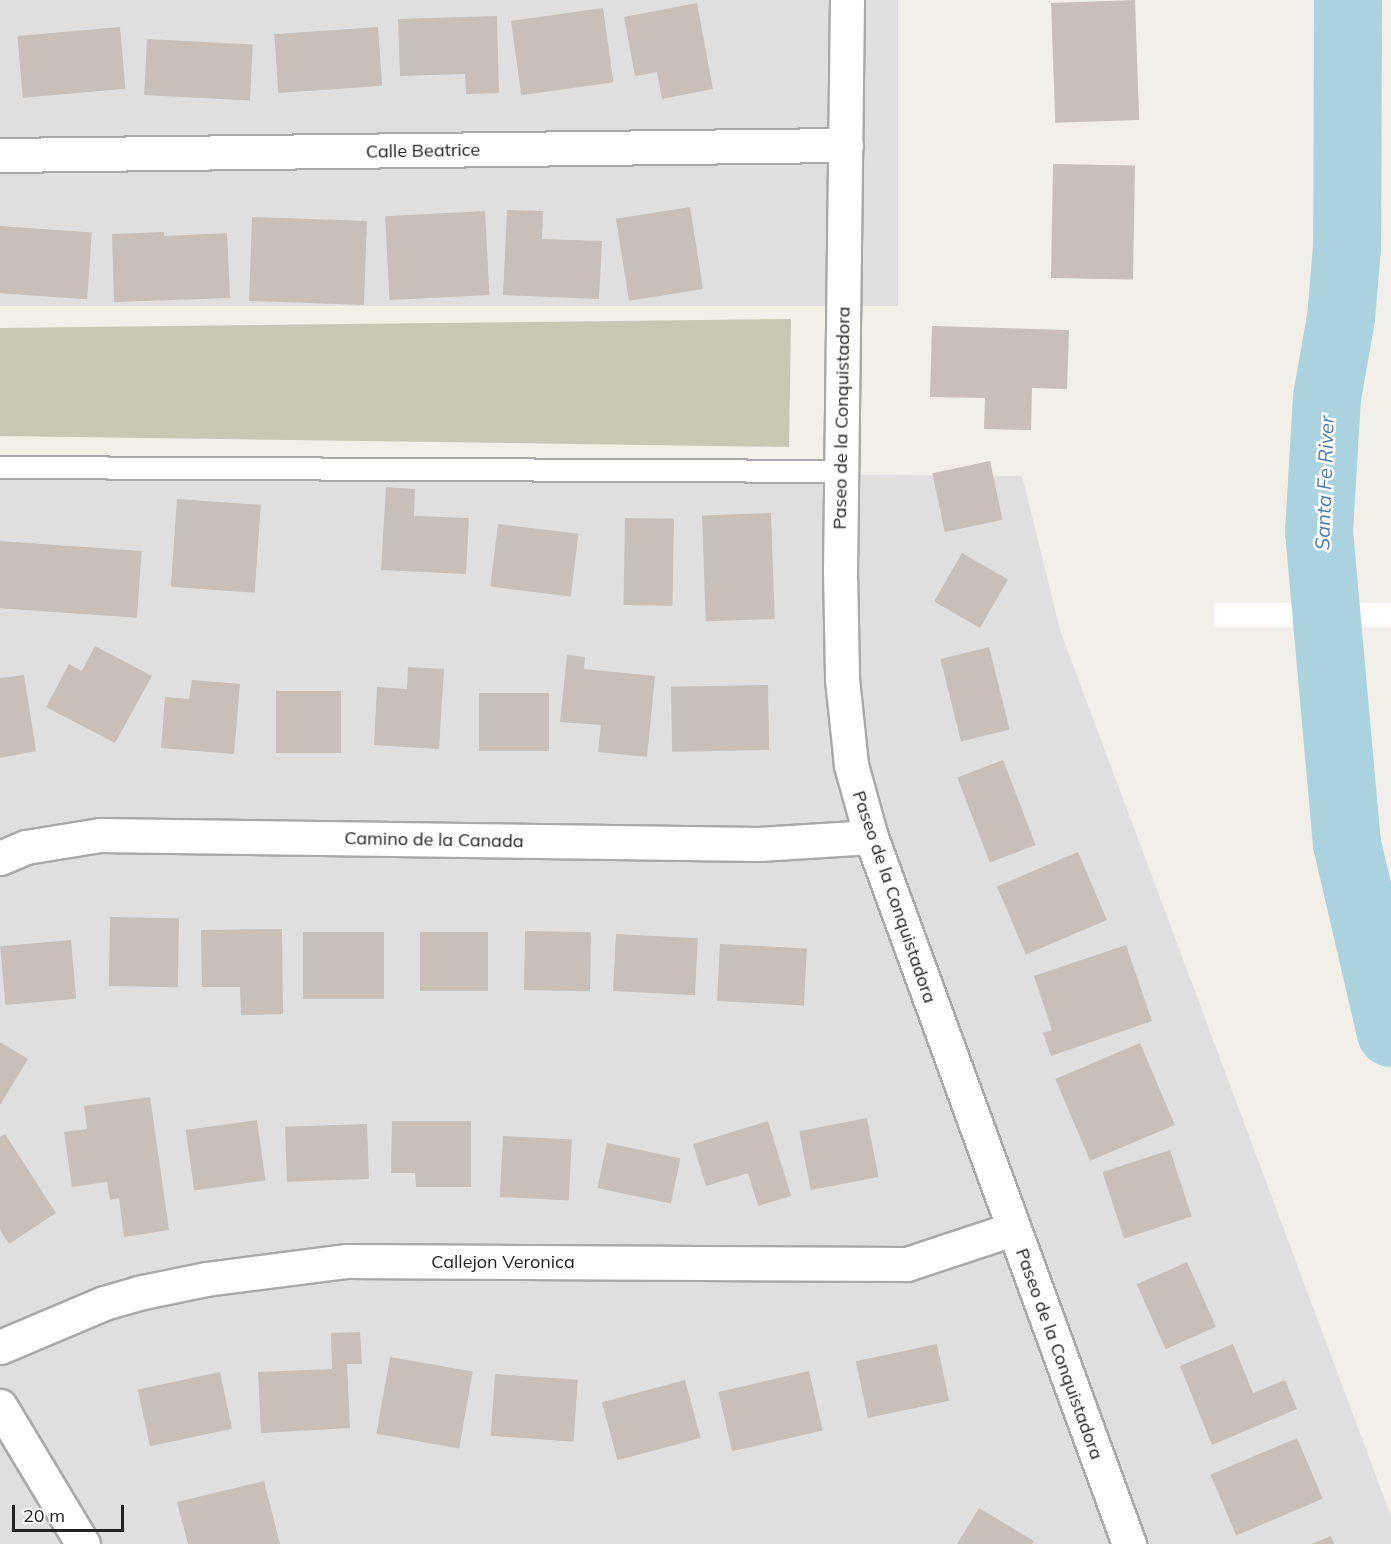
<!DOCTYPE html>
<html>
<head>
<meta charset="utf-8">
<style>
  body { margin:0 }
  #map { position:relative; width:1391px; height:1544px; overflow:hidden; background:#f2efe9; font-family:Mulish,sans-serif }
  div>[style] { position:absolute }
  .residential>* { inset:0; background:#e0dfdf; transform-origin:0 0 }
  .construction>* { inset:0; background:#c7c7b4 }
  .pier>* { inset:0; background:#fff; transform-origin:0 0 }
  .river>* { height:68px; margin:-34px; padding:0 34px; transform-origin:34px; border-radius:34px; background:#aad3df }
  .building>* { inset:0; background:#c7bfb8; transform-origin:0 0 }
  .roads { filter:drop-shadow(2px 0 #a9a9a9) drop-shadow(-2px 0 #a9a9a9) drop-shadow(0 2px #a9a9a9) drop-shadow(0 -2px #a9a9a9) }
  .lane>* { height:21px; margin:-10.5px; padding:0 10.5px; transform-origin:10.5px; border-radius:10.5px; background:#fff }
  .street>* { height:33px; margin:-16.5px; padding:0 16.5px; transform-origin:16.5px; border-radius:16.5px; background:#fff }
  span { translate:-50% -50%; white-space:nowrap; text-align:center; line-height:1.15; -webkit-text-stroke:5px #fff; paint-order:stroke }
  .street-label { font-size:18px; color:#222 }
  .water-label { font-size:20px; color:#4a7aab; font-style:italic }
  .scale { position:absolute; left:12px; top:1505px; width:112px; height:27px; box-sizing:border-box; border:3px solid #222; border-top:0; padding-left:8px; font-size:18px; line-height:21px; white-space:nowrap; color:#222; -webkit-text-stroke:4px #fff; paint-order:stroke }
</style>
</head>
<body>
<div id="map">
  <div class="residential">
    <div style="left:0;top:0;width:898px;height:306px"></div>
    <div style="clip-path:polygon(0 468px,1022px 476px,1060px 630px,1391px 1516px,1391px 1544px,0 1544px)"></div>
  </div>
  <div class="construction">
    <div style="clip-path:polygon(791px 319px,789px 447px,0 436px,0 328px)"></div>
  </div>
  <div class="pier">
    <div style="left:1391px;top:603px;width:24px;height:177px;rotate:90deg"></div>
  </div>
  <div class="river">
    <div style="left:1348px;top:0;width:247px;rotate:90.2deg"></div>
    <div style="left:1347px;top:247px;width:71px;rotate:94.8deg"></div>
    <div style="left:1341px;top:318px;width:80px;rotate:100deg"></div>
    <div style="left:1327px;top:397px;width:134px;rotate:93.4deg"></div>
    <div style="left:1319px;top:531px;width:314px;rotate:84.9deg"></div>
    <div style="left:1347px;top:844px;width:194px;rotate:76.9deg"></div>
  </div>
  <div class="building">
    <div style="left:1135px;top:0;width:120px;height:84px;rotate:88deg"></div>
    <div style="clip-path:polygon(697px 3px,713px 89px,662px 99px,657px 72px,635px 76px,624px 17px)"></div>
    <div style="left:603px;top:8px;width:75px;height:93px;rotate:82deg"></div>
    <div style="clip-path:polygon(497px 16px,499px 93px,466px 94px,465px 74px,400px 76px,398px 19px)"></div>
    <div style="left:120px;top:27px;width:62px;height:103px;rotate:85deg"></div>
    <div style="left:378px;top:27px;width:59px;height:104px;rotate:86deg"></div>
    <div style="left:147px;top:39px;width:106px;height:56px;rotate:3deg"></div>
    <div style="left:1053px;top:164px;width:82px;height:114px;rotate:1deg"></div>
    <div style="left:690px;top:207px;width:83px;height:75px;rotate:81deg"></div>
    <div style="clip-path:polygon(507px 210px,543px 211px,542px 239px,602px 241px,599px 299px,503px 295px)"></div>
    <div style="left:485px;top:211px;width:84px;height:100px;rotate:87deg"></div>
    <div style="left:252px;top:217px;width:115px;height:84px;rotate:2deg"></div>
    <div style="left:0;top:226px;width:92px;height:67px;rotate:4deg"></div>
    <div style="clip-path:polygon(164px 232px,164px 236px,227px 233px,230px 298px,114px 302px,112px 234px)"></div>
    <div style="clip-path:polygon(932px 326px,1069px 330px,1067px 389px,1032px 388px,1031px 430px,984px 429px,985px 398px,930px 397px)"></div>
    <div style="left:990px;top:461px;width:60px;height:59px;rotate:78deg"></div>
    <div style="clip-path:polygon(386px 487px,415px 489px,414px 516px,469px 518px,466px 574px,381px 570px)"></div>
    <div style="left:177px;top:499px;width:84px;height:88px;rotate:4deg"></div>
    <div style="left:771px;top:513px;width:106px;height:69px;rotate:88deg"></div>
    <div style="left:625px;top:518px;width:49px;height:87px;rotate:1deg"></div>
    <div style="left:498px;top:524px;width:81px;height:63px;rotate:7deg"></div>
    <div style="left:0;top:541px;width:142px;height:67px;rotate:4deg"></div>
    <div style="left:962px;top:553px;width:53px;height:56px;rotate:30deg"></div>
    <div style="clip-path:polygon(95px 646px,152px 676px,115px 743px,46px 707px,69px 664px,82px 671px)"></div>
    <div style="left:989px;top:647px;width:85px;height:50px;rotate:76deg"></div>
    <div style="clip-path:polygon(567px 655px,585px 657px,584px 669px,655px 676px,647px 757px,598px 752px,601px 725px,560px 722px)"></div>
    <div style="clip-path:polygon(408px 667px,444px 669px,439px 749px,374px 745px,377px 687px,407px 689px)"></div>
    <div style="clip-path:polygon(24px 675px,36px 751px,0 758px,0 678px)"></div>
    <div style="clip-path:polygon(192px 680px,240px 684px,234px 754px,161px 748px,165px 697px,189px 699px)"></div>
    <div style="left:768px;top:685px;width:65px;height:97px;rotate:89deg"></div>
    <div style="left:276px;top:691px;width:65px;height:62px"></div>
    <div style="left:479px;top:693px;width:70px;height:58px"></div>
    <div style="left:1003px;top:760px;width:91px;height:49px;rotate:69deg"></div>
    <div style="left:1078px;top:852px;width:74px;height:88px;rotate:67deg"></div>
    <div style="left:110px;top:917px;width:69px;height:69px;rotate:1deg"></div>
    <div style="clip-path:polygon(282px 929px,283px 1014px,241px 1015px,240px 987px,202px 987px,201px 930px)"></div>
    <div style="left:525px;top:931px;width:66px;height:59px;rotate:1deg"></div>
    <div style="left:303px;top:932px;width:81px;height:67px"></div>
    <div style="left:488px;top:932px;width:59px;height:68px;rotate:90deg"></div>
    <div style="left:616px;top:934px;width:82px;height:57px;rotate:3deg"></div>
    <div style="left:71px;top:940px;width:59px;height:71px;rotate:85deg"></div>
    <div style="left:720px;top:944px;width:87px;height:57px;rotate:3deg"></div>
    <div style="clip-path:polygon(1126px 945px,1152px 1021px,1051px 1056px,1043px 1033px,1052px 1030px,1034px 976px)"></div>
    <div style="clip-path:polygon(0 1042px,28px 1059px,0 1105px)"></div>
    <div style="left:1140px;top:1043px;width:89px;height:92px;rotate:67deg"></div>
    <div style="clip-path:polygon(150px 1097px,169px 1230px,124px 1237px,119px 1198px,110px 1200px,107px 1182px,72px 1187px,64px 1132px,87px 1129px,84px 1106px)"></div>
    <div style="left:867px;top:1118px;width:60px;height:69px;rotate:79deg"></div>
    <div style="left:257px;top:1120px;width:61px;height:72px;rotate:82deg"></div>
    <div style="clip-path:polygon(392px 1121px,471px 1121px,471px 1187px,416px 1187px,415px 1173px,391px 1173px)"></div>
    <div style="clip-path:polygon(768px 1121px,791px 1196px,758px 1206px,748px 1173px,706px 1186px,693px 1144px)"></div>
    <div style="left:367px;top:1124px;width:55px;height:82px;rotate:88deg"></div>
    <div style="clip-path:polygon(5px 1134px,56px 1213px,9px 1244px,0 1230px,0 1137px)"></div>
    <div style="left:503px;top:1136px;width:69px;height:61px;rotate:3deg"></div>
    <div style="left:607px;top:1143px;width:75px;height:46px;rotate:12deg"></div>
    <div style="left:1170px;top:1150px;width:70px;height:71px;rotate:72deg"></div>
    <div style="left:1187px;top:1262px;width:71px;height:55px;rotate:66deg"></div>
    <div style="clip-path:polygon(360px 1332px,362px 1364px,347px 1364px,350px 1428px,261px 1433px,258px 1372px,332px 1369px,331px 1333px)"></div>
    <div style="left:937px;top:1344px;width:58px;height:83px;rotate:78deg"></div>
    <div style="clip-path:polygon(1233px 1344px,1253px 1393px,1285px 1380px,1297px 1409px,1212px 1445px,1180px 1366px)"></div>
    <div style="left:390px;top:1357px;width:84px;height:78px;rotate:10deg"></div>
    <div style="left:809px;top:1371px;width:61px;height:93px;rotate:77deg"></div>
    <div style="left:220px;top:1372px;width:58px;height:84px;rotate:78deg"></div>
    <div style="left:495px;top:1374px;width:83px;height:62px;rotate:4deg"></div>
    <div style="left:685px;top:1380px;width:60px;height:86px;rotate:75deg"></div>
    <div style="left:1297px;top:1438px;width:66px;height:94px;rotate:67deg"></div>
    <div style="clip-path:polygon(264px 1481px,280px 1544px,188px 1544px,177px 1502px)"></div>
    <div style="clip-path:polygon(979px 1508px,1034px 1541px,1032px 1544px,957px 1544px)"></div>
    <div style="clip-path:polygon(1331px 1536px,1334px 1544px,1311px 1544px)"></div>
  </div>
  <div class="roads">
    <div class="lane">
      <div style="left:0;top:467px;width:841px;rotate:0.27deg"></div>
    </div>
    <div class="street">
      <div style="left:847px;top:0;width:570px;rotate:90.7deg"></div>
      <div style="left:840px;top:570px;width:109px;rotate:88.9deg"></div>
      <div style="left:842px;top:679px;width:86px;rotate:84deg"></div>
      <div style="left:851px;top:765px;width:75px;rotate:74.5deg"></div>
      <div style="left:871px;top:837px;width:753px;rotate:69.95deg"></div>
      <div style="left:0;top:155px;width:846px;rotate:-0.68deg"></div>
      <div style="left:0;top:858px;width:28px;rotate:-23deg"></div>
      <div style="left:26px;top:847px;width:75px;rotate:-9.2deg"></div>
      <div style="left:100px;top:835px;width:659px;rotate:0.78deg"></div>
      <div style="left:759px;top:844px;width:112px;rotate:-3.6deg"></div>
      <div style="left:0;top:1347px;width:113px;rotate:-22.9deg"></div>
      <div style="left:104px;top:1303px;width:35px;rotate:-16deg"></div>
      <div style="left:138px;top:1293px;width:69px;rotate:-11.6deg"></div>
      <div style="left:206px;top:1279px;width:142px;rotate:-7.3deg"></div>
      <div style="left:347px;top:1261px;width:560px;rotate:0.31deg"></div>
      <div style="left:907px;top:1264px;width:112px;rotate:-18.3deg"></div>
      <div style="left:0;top:1406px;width:161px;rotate:59deg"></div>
    </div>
  </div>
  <div class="street-label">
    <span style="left:423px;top:151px;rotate:-1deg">Calle Beatrice</span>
    <span style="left:842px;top:418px;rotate:-89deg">Paseo de la Conquistadora</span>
    <span style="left:434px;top:840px;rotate:1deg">Camino de la Canada</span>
    <span style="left:894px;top:897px;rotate:71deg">Paseo de la Conquistadora</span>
    <span style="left:503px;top:1262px">Callejon Veronica</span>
    <span style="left:1059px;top:1354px;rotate:70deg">Paseo de la Conquistadora</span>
  </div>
  <div class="water-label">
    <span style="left:1324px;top:483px;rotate:-88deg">Santa Fe River</span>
  </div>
  <div class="scale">20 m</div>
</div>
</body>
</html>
